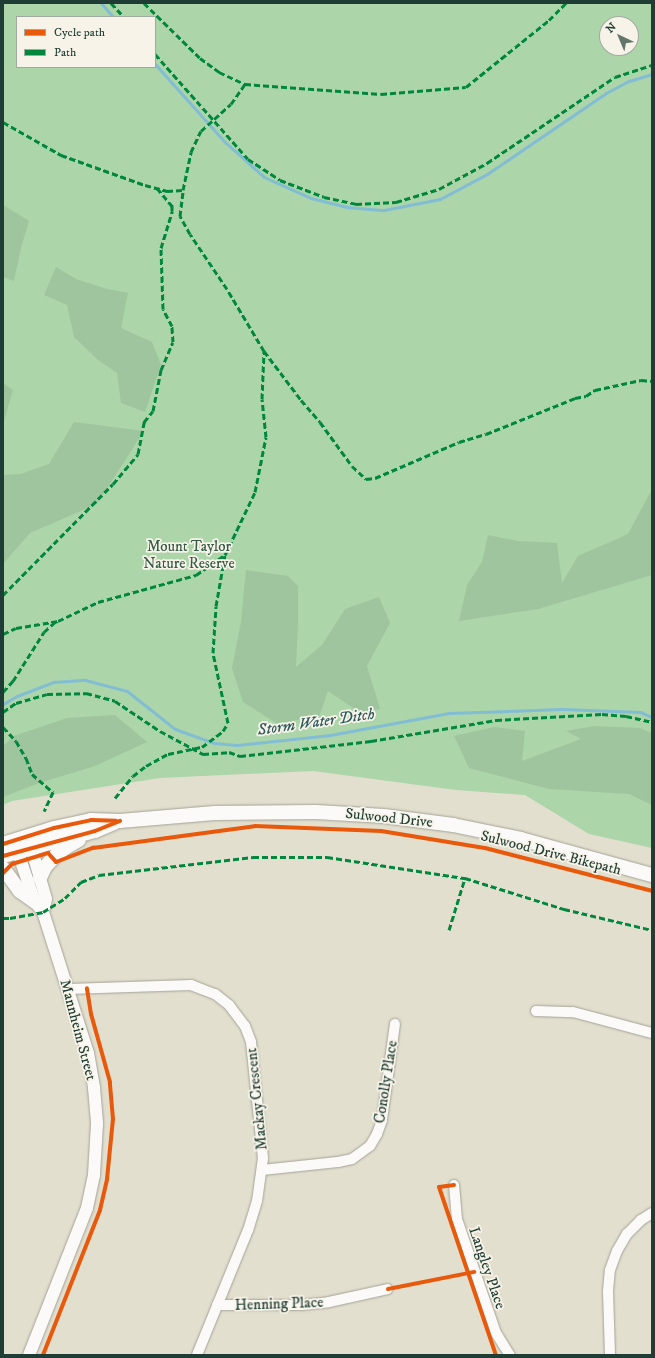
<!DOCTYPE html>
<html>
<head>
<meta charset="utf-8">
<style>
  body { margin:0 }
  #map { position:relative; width:655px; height:1358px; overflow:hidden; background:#e3dfce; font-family:"IM FELL DW Pica",serif }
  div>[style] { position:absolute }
  .green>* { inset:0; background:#acd5a9 }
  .forest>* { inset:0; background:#9fc59e }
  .stream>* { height:3px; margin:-1.5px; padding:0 1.5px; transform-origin:1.5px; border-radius:1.5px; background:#82bdd4 }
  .roads { filter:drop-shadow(0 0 1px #a2a398) drop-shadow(0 0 1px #a2a398) }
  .minor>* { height:10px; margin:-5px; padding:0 5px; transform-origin:5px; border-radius:5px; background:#fbfaf8 }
  .tertiary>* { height:12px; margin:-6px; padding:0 6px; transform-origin:6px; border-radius:6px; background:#fbfaf8 }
  .secondary>* { height:14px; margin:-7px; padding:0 7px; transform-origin:7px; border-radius:7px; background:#fbfaf8 }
  .quiet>* { height:3px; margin-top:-1.5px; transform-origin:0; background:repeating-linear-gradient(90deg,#00873e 0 6px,transparent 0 9px) }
  .cycleway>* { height:4px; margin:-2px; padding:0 2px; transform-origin:2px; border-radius:2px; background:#e8590c }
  span { translate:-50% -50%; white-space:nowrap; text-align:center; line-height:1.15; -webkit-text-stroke:3.5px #f7f3e8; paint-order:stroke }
  .park-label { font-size:15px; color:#325a45 }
  .street-label { font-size:15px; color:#1f3d34 }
  .water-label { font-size:16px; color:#2e5a5c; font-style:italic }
  .frame { position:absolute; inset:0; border:4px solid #1f3d34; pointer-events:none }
  .legend { position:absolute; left:16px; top:16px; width:140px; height:52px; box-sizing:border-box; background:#f7f3e8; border:1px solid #a1aaa0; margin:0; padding:5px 7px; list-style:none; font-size:12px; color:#1f3d34 }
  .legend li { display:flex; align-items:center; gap:8px; height:20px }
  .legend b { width:20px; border:1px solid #a1aaa0 }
  .north { position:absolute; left:599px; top:16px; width:40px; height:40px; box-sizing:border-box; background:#f7f3e8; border:1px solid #a1aaa0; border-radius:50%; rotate:316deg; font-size:11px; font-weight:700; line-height:16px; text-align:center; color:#1f3d34 }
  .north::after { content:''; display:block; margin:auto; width:14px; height:18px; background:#64766a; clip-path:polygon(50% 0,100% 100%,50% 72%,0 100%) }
</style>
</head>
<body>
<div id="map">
  <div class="green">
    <i style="clip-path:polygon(evenodd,3px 3px,652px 3px,652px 848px,589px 834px,525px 795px,456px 790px,313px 771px,160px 778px,12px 801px,3px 805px,3px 3px,17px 17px,155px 17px,155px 67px,17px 67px,17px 17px,3px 3px,607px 24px,631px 24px,631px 48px,607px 48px,607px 24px)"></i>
  </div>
  <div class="forest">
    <i style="clip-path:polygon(3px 205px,29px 221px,21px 248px,14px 281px,3px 277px)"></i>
    <i style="clip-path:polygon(56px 267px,76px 279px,107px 289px,128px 293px,121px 328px,152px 342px,161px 365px,145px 412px,121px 403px,117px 373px,98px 360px,74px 337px,67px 305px,44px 295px)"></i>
    <i style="clip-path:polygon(3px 383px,13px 390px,3px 425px)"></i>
    <i style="clip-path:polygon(74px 422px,144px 431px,97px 504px,30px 533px,3px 564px,3px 475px,21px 474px,49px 464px)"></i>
    <i style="clip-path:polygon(652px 489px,652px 575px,538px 609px,459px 621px,467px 585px,482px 562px,488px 535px,518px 541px,557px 543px,562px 583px,578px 556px,628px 534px)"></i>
    <i style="clip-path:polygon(246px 570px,288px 576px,298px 586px,298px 622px,296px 667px,322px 645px,345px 609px,379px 597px,390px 623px,367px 666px,380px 709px,359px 712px,328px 691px,319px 717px,276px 723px,243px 702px,232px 668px,241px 622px)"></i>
    <i style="clip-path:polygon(115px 715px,147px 742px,95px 766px,39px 783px,3px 797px,3px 746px,14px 736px,67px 718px)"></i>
    <i style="clip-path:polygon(595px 726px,640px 728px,652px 733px,652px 805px,629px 794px,549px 789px,469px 768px,454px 736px,494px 727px,525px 731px,522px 761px,581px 739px,566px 731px)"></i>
  </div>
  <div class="stream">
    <i style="left:101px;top:3px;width:18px;rotate:49deg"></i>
    <i style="left:155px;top:64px;width:106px;rotate:48.1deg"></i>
    <i style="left:226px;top:143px;width:51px;rotate:41.8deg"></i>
    <i style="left:264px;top:177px;width:51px;rotate:24.1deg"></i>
    <i style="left:311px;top:198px;width:37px;rotate:14deg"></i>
    <i style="left:347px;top:207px;width:37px;rotate:5deg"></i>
    <i style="left:384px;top:210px;width:57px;rotate:-11.1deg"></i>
    <i style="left:440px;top:199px;width:53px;rotate:-28deg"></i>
    <i style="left:487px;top:174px;width:144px;rotate:-34.2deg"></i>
    <i style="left:606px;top:93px;width:26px;rotate:-28deg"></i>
    <i style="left:629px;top:81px;width:24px;rotate:-17deg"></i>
    <i style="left:3px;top:704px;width:16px;rotate:-30deg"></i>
    <i style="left:17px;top:696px;width:40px;rotate:-21deg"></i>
    <i style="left:54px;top:682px;width:31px;rotate:-4deg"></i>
    <i style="left:85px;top:680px;width:43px;rotate:14.7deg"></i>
    <i style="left:127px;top:691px;width:61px;rotate:38.4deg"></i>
    <i style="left:175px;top:729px;width:41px;rotate:19.7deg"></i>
    <i style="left:214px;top:743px;width:23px;rotate:5deg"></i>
    <i style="left:237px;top:745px;width:94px;rotate:-6.1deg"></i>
    <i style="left:330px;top:735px;width:121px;rotate:-10.5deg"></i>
    <i style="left:449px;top:713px;width:113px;rotate:-2deg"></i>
    <i style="left:562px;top:709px;width:78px;rotate:2.2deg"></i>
    <i style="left:640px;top:712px;width:13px;rotate:23deg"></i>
  </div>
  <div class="roads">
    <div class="minor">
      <i style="left:68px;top:989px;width:123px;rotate:-1.9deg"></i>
      <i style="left:191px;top:985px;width:26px;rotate:21deg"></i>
      <i style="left:215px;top:994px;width:18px;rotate:38deg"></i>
      <i style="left:229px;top:1005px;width:26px;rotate:53deg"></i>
      <i style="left:245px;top:1026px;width:17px;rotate:69deg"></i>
      <i style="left:251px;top:1042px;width:117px;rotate:84.1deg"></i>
      <i style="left:263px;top:1158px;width:43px;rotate:97.9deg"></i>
      <i style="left:257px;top:1201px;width:30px;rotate:107deg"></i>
      <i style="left:248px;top:1230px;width:135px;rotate:112.2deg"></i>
      <i style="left:536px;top:1011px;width:37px;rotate:2deg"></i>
      <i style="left:573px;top:1012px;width:82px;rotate:14.9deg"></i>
      <i style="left:262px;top:1170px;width:76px;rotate:-6deg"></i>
      <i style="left:338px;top:1162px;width:14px;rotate:-12deg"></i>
      <i style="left:352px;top:1159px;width:22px;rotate:-36deg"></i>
      <i style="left:370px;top:1146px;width:14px;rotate:-60deg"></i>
      <i style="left:377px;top:1134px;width:15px;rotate:-70deg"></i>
      <i style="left:382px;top:1120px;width:97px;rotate:-82.3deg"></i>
      <i style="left:454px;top:1185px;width:34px;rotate:85deg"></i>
      <i style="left:457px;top:1219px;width:120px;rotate:71.1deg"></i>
      <i style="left:496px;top:1333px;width:26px;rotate:58deg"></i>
      <i style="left:217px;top:1305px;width:85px"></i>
      <i style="left:302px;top:1305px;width:27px;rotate:-6deg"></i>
      <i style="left:329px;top:1302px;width:60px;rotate:-12.4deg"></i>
      <i style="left:610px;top:1355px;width:64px;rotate:-91.8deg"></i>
      <i style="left:608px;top:1291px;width:21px;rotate:-85deg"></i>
      <i style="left:610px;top:1270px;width:20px;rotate:-70deg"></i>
      <i style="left:617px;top:1251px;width:20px;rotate:-60deg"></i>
      <i style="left:627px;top:1234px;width:20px;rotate:-45deg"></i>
      <i style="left:641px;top:1220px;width:13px;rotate:-32deg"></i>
    </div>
    <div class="tertiary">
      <i style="left:29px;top:840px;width:61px;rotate:73.9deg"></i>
      <i style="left:46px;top:899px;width:13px;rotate:103deg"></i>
      <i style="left:15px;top:844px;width:61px;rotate:71deg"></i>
      <i style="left:35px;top:902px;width:13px;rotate:51deg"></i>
      <i style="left:43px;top:912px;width:148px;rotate:72.3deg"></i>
      <i style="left:88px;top:1053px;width:36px;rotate:80deg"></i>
      <i style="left:94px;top:1088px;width:36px;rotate:85deg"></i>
      <i style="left:97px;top:1124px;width:51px;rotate:93.4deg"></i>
      <i style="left:94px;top:1175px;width:34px;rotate:102deg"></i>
      <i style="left:87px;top:1208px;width:158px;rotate:111.5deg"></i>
    </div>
    <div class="secondary">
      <i style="left:3px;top:844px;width:53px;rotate:-17.4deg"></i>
      <i style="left:54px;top:828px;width:38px;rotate:-12deg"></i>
      <i style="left:91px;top:820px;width:29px;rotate:2deg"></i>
      <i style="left:120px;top:821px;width:95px;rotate:-4.8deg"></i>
      <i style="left:215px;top:813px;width:101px;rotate:-0.6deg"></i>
      <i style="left:316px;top:812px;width:68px;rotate:3.4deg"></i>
      <i style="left:384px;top:816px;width:70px;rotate:7.4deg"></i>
      <i style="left:453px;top:825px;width:69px;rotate:11.6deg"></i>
      <i style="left:521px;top:839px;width:136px;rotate:15.4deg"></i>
      <i style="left:3px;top:856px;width:95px;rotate:-15.2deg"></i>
      <i style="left:95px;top:831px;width:21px;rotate:-23deg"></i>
      <i style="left:3px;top:868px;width:29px;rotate:54deg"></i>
      <i style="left:20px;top:891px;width:19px;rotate:36deg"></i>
      <i style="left:40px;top:878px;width:12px;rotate:-66deg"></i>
      <i style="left:45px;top:867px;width:12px;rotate:-48deg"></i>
      <i style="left:53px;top:858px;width:16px;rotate:-40deg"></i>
      <i style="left:65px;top:848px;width:16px;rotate:-30deg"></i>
    </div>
  </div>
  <div class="quiet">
    <i style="left:111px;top:3px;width:19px;rotate:47deg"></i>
    <i style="left:144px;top:3px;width:78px;rotate:44.5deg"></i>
    <i style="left:200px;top:58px;width:24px;rotate:36deg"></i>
    <i style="left:219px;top:72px;width:29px;rotate:25deg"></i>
    <i style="left:245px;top:84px;width:136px;rotate:4.2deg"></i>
    <i style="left:381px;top:94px;width:85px;rotate:-4.7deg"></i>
    <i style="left:466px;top:87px;width:107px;rotate:-38.9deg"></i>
    <i style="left:549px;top:20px;width:24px;rotate:-45deg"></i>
    <i style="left:155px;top:54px;width:140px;rotate:48.5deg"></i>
    <i style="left:248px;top:159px;width:38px;rotate:33deg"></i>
    <i style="left:280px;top:180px;width:47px;rotate:21.1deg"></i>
    <i style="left:324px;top:197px;width:33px;rotate:12deg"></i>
    <i style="left:356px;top:204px;width:40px;rotate:-2.9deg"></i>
    <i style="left:396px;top:202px;width:45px;rotate:-16.8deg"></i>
    <i style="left:439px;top:189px;width:55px;rotate:-28.4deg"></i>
    <i style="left:487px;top:163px;width:154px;rotate:-33.9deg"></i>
    <i style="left:615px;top:77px;width:39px;rotate:-18deg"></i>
    <i style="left:3px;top:122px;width:67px;rotate:29.6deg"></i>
    <i style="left:61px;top:155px;width:89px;rotate:19.7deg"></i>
    <i style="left:145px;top:185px;width:23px;rotate:15deg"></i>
    <i style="left:167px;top:191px;width:16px;rotate:-4deg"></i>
    <i style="left:157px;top:188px;width:26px;rotate:50deg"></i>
    <i style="left:264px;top:351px;width:61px;rotate:52.9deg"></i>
    <i style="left:301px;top:400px;width:29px;rotate:49deg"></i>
    <i style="left:320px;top:422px;width:54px;rotate:54deg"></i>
    <i style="left:352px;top:466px;width:19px;rotate:43deg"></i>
    <i style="left:366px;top:479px;width:9px;rotate:-6deg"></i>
    <i style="left:375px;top:478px;width:91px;rotate:-23.2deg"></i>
    <i style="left:459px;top:442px;width:28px;rotate:-17deg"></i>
    <i style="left:486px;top:434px;width:96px;rotate:-22deg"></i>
    <i style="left:575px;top:398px;width:11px;rotate:-10deg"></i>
    <i style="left:586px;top:396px;width:11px;rotate:-34deg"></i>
    <i style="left:595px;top:390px;width:47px;rotate:-12.3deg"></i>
    <i style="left:641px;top:380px;width:11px;rotate:5deg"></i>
    <i style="left:3px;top:595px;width:156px;rotate:-45.3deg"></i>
    <i style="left:113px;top:484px;width:39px;rotate:-50deg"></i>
    <i style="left:138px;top:454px;width:33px;rotate:-79deg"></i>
    <i style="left:144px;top:422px;width:14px;rotate:-51deg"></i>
    <i style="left:153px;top:411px;width:42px;rotate:-79deg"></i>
    <i style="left:161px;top:370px;width:30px;rotate:-67deg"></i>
    <i style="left:173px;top:342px;width:16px;rotate:-94deg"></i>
    <i style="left:172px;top:326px;width:19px;rotate:-118deg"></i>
    <i style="left:163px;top:309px;width:61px;rotate:-91.9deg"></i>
    <i style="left:161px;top:248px;width:39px;rotate:-73deg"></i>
    <i style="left:172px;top:211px;width:6px;rotate:-90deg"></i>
    <i style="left:3px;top:634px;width:14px;rotate:-25deg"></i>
    <i style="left:16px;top:628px;width:43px;rotate:-9.5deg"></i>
    <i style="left:58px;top:621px;width:44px;rotate:-25.4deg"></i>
    <i style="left:98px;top:602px;width:102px;rotate:-15.4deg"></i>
    <i style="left:196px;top:575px;width:35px;rotate:-35deg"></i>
    <i style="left:3px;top:692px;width:15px;rotate:-48deg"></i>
    <i style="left:13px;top:681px;width:58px;rotate:-57.7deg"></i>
    <i style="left:44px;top:632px;width:15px;rotate:-42deg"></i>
    <i style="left:3px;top:712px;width:16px;rotate:-35deg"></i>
    <i style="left:16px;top:703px;width:32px;rotate:-16deg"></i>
    <i style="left:47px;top:694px;width:39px;rotate:-1deg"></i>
    <i style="left:86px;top:693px;width:30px;rotate:15deg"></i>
    <i style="left:115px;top:701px;width:54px;rotate:33.7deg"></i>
    <i style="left:160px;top:731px;width:49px;rotate:28.1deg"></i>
    <i style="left:203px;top:754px;width:26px;rotate:-4deg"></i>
    <i style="left:229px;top:752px;width:12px;rotate:20deg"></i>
    <i style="left:240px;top:756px;width:132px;rotate:-6.5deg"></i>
    <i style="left:371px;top:741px;width:127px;rotate:-9.5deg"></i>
    <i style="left:496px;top:720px;width:106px;rotate:-3.2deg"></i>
    <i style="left:602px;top:714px;width:24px;rotate:5deg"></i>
    <i style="left:626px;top:716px;width:27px;rotate:13deg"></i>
    <i style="left:3px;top:727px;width:19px;rotate:47deg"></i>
    <i style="left:16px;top:741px;width:20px;rotate:60deg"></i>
    <i style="left:26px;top:758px;width:17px;rotate:69deg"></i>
    <i style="left:32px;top:774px;width:28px;rotate:41deg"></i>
    <i style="left:53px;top:792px;width:21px;rotate:115deg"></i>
    <i style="left:115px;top:798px;width:28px;rotate:-51deg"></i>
    <i style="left:133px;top:776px;width:16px;rotate:-38deg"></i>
    <i style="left:146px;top:766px;width:25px;rotate:-29deg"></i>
    <i style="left:168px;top:754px;width:35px;rotate:-12deg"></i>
    <i style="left:202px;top:747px;width:26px;rotate:-37deg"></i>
    <i style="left:223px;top:731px;width:9px;rotate:-58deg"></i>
    <i style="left:228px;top:723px;width:72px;rotate:-102.1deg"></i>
    <i style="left:213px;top:653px;width:47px;rotate:-86.3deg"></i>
    <i style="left:216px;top:606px;width:52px;rotate:-80deg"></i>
    <i style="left:225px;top:555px;width:70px;rotate:-64.5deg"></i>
    <i style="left:255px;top:492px;width:56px;rotate:-78.7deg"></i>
    <i style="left:266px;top:437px;width:38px;rotate:-96deg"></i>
    <i style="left:262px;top:399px;width:48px;rotate:-87.6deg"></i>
    <i style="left:264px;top:351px;width:72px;rotate:-120.8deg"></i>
    <i style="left:227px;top:289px;width:66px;rotate:-123.9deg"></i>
    <i style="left:190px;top:234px;width:21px;rotate:-119deg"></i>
    <i style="left:180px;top:216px;width:26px;rotate:-83deg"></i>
    <i style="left:183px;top:190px;width:39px;rotate:-78deg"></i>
    <i style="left:191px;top:152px;width:23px;rotate:-65deg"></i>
    <i style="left:201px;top:131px;width:40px;rotate:-42deg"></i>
    <i style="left:231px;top:104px;width:24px;rotate:-55deg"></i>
    <i style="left:3px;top:918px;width:7px"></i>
    <i style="left:10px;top:918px;width:34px;rotate:-10deg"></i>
    <i style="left:43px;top:912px;width:26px;rotate:-32deg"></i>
    <i style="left:65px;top:898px;width:23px;rotate:-45deg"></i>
    <i style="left:81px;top:882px;width:19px;rotate:-21deg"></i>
    <i style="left:99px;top:875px;width:155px;rotate:-6.7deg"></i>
    <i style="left:253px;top:857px;width:74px"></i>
    <i style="left:327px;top:857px;width:140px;rotate:8.7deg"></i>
    <i style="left:465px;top:878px;width:104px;rotate:17.4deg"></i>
    <i style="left:564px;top:909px;width:90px;rotate:13.4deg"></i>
    <i style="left:449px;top:930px;width:54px;rotate:-72.9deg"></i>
  </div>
  <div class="cycleway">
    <i style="left:3px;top:844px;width:53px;rotate:-17.4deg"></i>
    <i style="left:54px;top:828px;width:38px;rotate:-12deg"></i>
    <i style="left:91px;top:820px;width:25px;rotate:2deg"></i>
    <i style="left:3px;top:856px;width:95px;rotate:-15.2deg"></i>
    <i style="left:95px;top:831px;width:27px;rotate:-22deg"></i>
    <i style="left:3px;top:873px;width:13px;rotate:-45deg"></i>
    <i style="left:12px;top:864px;width:38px;rotate:-17deg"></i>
    <i style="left:48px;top:853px;width:12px;rotate:48deg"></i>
    <i style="left:56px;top:862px;width:40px;rotate:-21deg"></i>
    <i style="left:93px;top:848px;width:163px;rotate:-7.7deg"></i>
    <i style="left:255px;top:826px;width:126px;rotate:2.3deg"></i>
    <i style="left:381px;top:831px;width:105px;rotate:9.3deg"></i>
    <i style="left:485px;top:848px;width:172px;rotate:14.4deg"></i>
    <i style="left:454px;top:1185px;width:15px;rotate:172deg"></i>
    <i style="left:439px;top:1187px;width:177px;rotate:71.3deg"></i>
    <i style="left:388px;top:1289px;width:88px;rotate:-11.2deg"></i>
    <i style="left:43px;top:1355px;width:156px;rotate:-68.5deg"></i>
    <i style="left:100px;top:1210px;width:32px;rotate:-77deg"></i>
    <i style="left:107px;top:1179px;width:60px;rotate:-84.3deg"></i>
    <i style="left:113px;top:1119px;width:37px;rotate:-95deg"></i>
    <i style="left:110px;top:1082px;width:71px;rotate:-105.6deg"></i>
    <i style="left:91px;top:1014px;width:26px;rotate:-99deg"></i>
  </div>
  <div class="park-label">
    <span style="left:189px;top:555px">Mount Taylor<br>Nature Reserve</span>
  </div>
  <div class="street-label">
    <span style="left:389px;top:818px;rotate:6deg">Sulwood Drive</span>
    <span style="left:551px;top:853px;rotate:14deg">Sulwood Drive Bikepath</span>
    <span style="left:78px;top:1030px;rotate:75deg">Mannheim Street</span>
    <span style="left:386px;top:1082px;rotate:-81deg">Conolly Place</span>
    <span style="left:257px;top:1099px;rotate:-96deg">Mackay Crescent</span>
    <span style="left:487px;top:1268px;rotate:71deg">Langley Place</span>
    <span style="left:279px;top:1304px;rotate:-2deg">Henning Place</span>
  </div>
  <div class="water-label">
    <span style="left:316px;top:722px;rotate:-8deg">Storm Water Ditch</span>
  </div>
  <div class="frame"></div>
  <ul class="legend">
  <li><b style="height:5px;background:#e8590c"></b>Cycle path</li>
  <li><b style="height:5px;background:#00873e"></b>Path</li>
  </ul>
  <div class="north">N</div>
</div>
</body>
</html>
